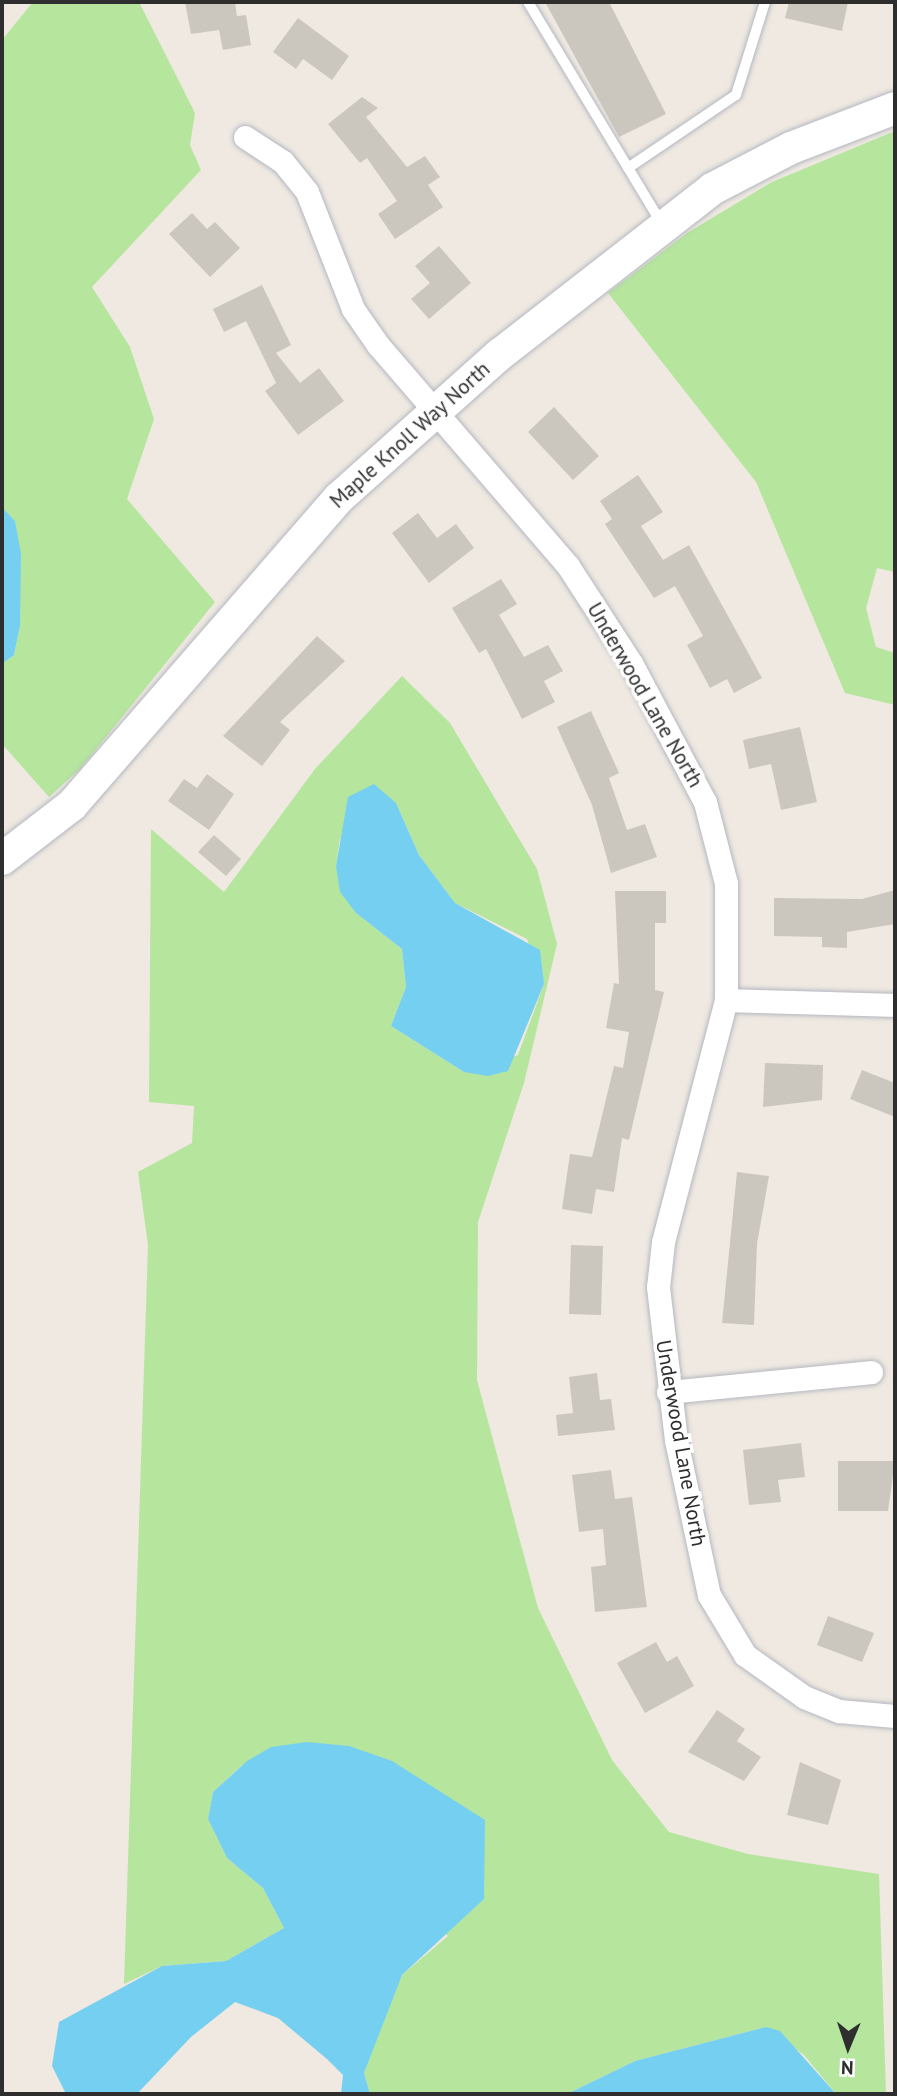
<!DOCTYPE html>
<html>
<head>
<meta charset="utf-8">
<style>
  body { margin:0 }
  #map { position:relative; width:897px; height:2096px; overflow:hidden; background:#efe9e1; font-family:"PT Sans",sans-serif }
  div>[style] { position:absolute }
  .green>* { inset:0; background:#b6e59e }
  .water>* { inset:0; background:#75cff0 }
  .building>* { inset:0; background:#cbc7bf }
  .roads { filter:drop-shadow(0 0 2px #b4b7c1) drop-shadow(0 0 2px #b4b7c1) }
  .lane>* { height:10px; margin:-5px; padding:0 5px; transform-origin:5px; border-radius:5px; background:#fff }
  .street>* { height:23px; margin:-11.5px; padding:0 11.5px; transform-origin:11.5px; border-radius:11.5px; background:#fff }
  .secondary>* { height:32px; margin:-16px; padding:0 16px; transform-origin:16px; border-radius:16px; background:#fff }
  span { translate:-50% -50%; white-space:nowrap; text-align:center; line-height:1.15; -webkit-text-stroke:7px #fff; paint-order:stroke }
  .street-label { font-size:21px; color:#2e2e2e }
  .frame { position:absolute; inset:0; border:4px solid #2e2e2e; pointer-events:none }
  .north { position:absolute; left:813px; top:2012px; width:70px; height:70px; -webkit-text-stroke:5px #fff; paint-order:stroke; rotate:182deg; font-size:19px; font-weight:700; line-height:28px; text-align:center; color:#2e2e2e }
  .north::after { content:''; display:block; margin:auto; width:24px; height:32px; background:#2e2e2e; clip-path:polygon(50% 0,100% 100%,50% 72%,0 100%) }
</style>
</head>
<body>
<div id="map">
  <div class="green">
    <i style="clip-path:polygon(33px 2px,139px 2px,195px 113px,190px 145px,201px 170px,92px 287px,130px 347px,154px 419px,127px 499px,215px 602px,81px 768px,49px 797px,2px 744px,2px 664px,14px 655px,20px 626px,15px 521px,2px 507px,2px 40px)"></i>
    <i style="clip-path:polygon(895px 131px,895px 572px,877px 568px,866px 608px,876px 647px,895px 653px,895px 705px,845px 693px,756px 482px,608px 293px,687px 233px,772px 182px)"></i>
    <i style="clip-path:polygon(evenodd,402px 676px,450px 723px,537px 869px,557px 944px,524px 1083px,478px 1222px,477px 1380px,538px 1608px,612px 1760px,669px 1832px,748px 1854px,879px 1874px,886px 2094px,836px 2094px,804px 2055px,766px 2027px,635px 2061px,567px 2094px,370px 2094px,364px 2073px,392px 1995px,402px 1975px,448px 1936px,242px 1765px,213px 1792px,208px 1819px,227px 1858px,263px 1888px,284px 1928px,226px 1961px,162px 1966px,124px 1984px,148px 1245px,138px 1172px,192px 1143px,194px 1106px,149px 1102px,151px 829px,224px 892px,315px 769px,402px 676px,396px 803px,419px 855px,455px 903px,527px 939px,544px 984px,518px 1055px,464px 1072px,391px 1026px,406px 987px,402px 949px,356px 913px,336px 866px,340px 839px,396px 803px)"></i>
  </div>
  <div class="water">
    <i style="clip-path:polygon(2px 507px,15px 521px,21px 554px,20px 626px,14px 655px,2px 664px)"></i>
    <i style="clip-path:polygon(374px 784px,396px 803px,419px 855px,455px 903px,540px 950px,544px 984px,508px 1071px,488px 1076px,464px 1072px,391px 1026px,406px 987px,402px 949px,356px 913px,340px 892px,336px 866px,348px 797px)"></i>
    <i style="clip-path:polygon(307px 1742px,349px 1746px,392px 1761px,485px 1820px,484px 1899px,402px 1975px,364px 2073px,370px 2094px,341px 2094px,343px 2075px,327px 2059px,278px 2018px,235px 2002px,191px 2037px,137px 2094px,66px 2094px,52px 2066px,59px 2022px,162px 1966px,226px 1961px,284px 1928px,263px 1888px,227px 1858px,208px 1819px,213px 1792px,247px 1761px,271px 1747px)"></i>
    <i style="clip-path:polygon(766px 2027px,780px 2031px,836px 2094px,567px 2094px,635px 2061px)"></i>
  </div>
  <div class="building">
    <i style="clip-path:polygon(185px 2px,235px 2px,237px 16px,246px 15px,251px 45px,223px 50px,219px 30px,191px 34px)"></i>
    <i style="clip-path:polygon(545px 2px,609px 2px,666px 114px,619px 137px)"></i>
    <i style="clip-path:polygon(789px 2px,848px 2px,842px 31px,785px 18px)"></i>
    <i style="clip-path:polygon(298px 18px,349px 56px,332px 80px,303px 59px,296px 69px,273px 52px)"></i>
    <i style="clip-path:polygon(362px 97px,378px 108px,366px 117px,407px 167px,425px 156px,440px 177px,428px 185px,443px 207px,395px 239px,378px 214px,397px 201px,367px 158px,360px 163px,328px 124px)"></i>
    <i style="clip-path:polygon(192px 213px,207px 229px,215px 222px,240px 248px,210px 277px,169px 234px)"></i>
    <i style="clip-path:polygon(439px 246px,471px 283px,429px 319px,411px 299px,430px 283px,415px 266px)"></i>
    <i style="clip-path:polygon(262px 285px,291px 345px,276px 353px,300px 383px,319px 368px,344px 401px,298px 435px,265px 391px,276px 383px,246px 321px,224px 332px,213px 309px)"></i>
    <i style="clip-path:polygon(554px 407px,599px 456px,573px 480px,528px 432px)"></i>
    <i style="clip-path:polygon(638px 475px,663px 512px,641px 526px,663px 560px,689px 545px,762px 678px,734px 693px,727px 679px,710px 688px,687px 645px,703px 636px,675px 586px,654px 598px,605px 524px,612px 519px,600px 501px)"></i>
    <i style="clip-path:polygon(418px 513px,437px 538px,456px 524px,474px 548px,429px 583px,392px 533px)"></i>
    <i style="clip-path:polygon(501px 579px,517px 604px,499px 615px,524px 657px,548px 645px,563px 671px,544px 681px,555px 702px,522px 719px,486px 649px,479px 653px,452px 608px)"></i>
    <i style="clip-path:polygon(317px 636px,345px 661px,280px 722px,290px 730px,262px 766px,223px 736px)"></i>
    <i style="clip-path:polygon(591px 711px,619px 773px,609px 778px,627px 830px,645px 824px,657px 857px,611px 873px,592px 805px,557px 727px)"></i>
    <i style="clip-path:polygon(800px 727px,817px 802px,781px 810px,771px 764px,749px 769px,743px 740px)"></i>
    <i style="clip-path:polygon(207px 774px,234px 794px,209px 830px,168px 801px,184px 779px,197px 788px)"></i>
    <i style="clip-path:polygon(214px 835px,241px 859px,226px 876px,198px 852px)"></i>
    <i style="clip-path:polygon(895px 890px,895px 924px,847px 932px,847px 948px,822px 947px,822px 937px,774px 936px,774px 898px,862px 899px)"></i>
    <i style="clip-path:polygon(615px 891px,666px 891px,666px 923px,655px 923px,655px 990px,664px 992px,629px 1140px,622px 1138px,614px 1192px,596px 1189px,592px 1214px,562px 1209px,570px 1154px,592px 1157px,614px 1066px,623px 1068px,629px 1032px,606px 1028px,614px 983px,619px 984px)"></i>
    <i style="clip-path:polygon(765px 1063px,823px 1065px,822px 1100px,763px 1107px)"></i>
    <i style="clip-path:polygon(862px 1070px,895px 1083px,895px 1117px,850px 1099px)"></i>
    <i style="clip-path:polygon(737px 1172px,769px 1176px,757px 1244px,754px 1325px,722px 1323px)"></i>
    <i style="clip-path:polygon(571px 1245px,603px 1246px,601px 1315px,569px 1314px)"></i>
    <i style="clip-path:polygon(597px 1373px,600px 1400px,611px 1399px,615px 1430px,558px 1436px,556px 1415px,573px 1413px,569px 1377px)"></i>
    <i style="clip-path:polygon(801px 1443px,805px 1477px,778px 1480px,781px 1502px,749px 1505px,743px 1450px)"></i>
    <i style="clip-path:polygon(838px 1461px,895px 1461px,888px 1511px,838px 1511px)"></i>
    <i style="clip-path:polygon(611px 1470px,615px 1499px,632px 1497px,647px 1607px,595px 1612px,591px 1567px,606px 1565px,603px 1529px,579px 1532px,572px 1475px)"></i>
    <i style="clip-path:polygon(828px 1616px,874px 1633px,862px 1662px,817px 1645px)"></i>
    <i style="clip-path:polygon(656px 1642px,667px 1662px,677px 1656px,694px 1686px,645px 1713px,617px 1663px)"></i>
    <i style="clip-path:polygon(717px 1710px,745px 1729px,737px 1741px,761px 1757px,744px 1781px,688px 1752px)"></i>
    <i style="clip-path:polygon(800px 1762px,841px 1780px,828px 1825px,787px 1815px)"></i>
  </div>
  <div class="roads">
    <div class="lane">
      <i style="left:528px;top:2px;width:259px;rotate:58.9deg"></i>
      <i style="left:628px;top:168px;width:130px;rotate:-34.1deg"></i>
      <i style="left:736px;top:95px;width:97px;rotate:-72.7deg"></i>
    </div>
    <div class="street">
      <i style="left:245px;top:137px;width:45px;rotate:33.3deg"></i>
      <i style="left:283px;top:162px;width:38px;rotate:51deg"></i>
      <i style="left:307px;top:192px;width:126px;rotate:68.5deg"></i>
      <i style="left:353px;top:309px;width:44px;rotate:55.2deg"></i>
      <i style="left:378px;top:345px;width:291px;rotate:49.3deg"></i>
      <i style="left:568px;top:566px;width:116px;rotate:57deg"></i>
      <i style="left:631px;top:663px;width:157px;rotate:62deg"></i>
      <i style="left:705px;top:802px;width:84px;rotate:75.5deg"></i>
      <i style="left:726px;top:883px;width:117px;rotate:90deg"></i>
      <i style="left:726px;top:1000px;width:250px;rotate:104.6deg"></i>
      <i style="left:663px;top:1242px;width:45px;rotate:96.3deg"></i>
      <i style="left:658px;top:1287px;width:154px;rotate:83.3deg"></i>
      <i style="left:676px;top:1440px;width:158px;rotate:78deg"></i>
      <i style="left:709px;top:1595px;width:70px;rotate:59deg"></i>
      <i style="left:745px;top:1655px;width:72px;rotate:35.4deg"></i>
      <i style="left:804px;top:1697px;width:38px;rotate:22deg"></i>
      <i style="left:839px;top:1711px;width:56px;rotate:5.1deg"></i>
      <i style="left:726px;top:1000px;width:169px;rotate:1.7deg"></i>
      <i style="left:668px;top:1392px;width:204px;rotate:-5.6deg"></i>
    </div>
    <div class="secondary">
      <i style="left:2px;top:859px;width:88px;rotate:-37.6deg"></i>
      <i style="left:72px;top:805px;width:407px;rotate:-49deg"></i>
      <i style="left:339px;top:498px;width:215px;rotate:-41.8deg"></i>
      <i style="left:499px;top:355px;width:270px;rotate:-37.9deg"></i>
      <i style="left:712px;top:189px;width:89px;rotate:-27.4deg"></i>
      <i style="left:791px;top:148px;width:111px;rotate:-21deg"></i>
    </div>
  </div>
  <div class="street-label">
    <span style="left:410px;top:435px;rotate:-42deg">Maple Knoll Way North</span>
    <span style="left:645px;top:695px;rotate:60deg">Underwood Lane North</span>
    <span style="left:681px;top:1443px;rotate:80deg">Underwood Lane North</span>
  </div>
  <div class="frame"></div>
  <div class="north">N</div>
</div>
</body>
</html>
